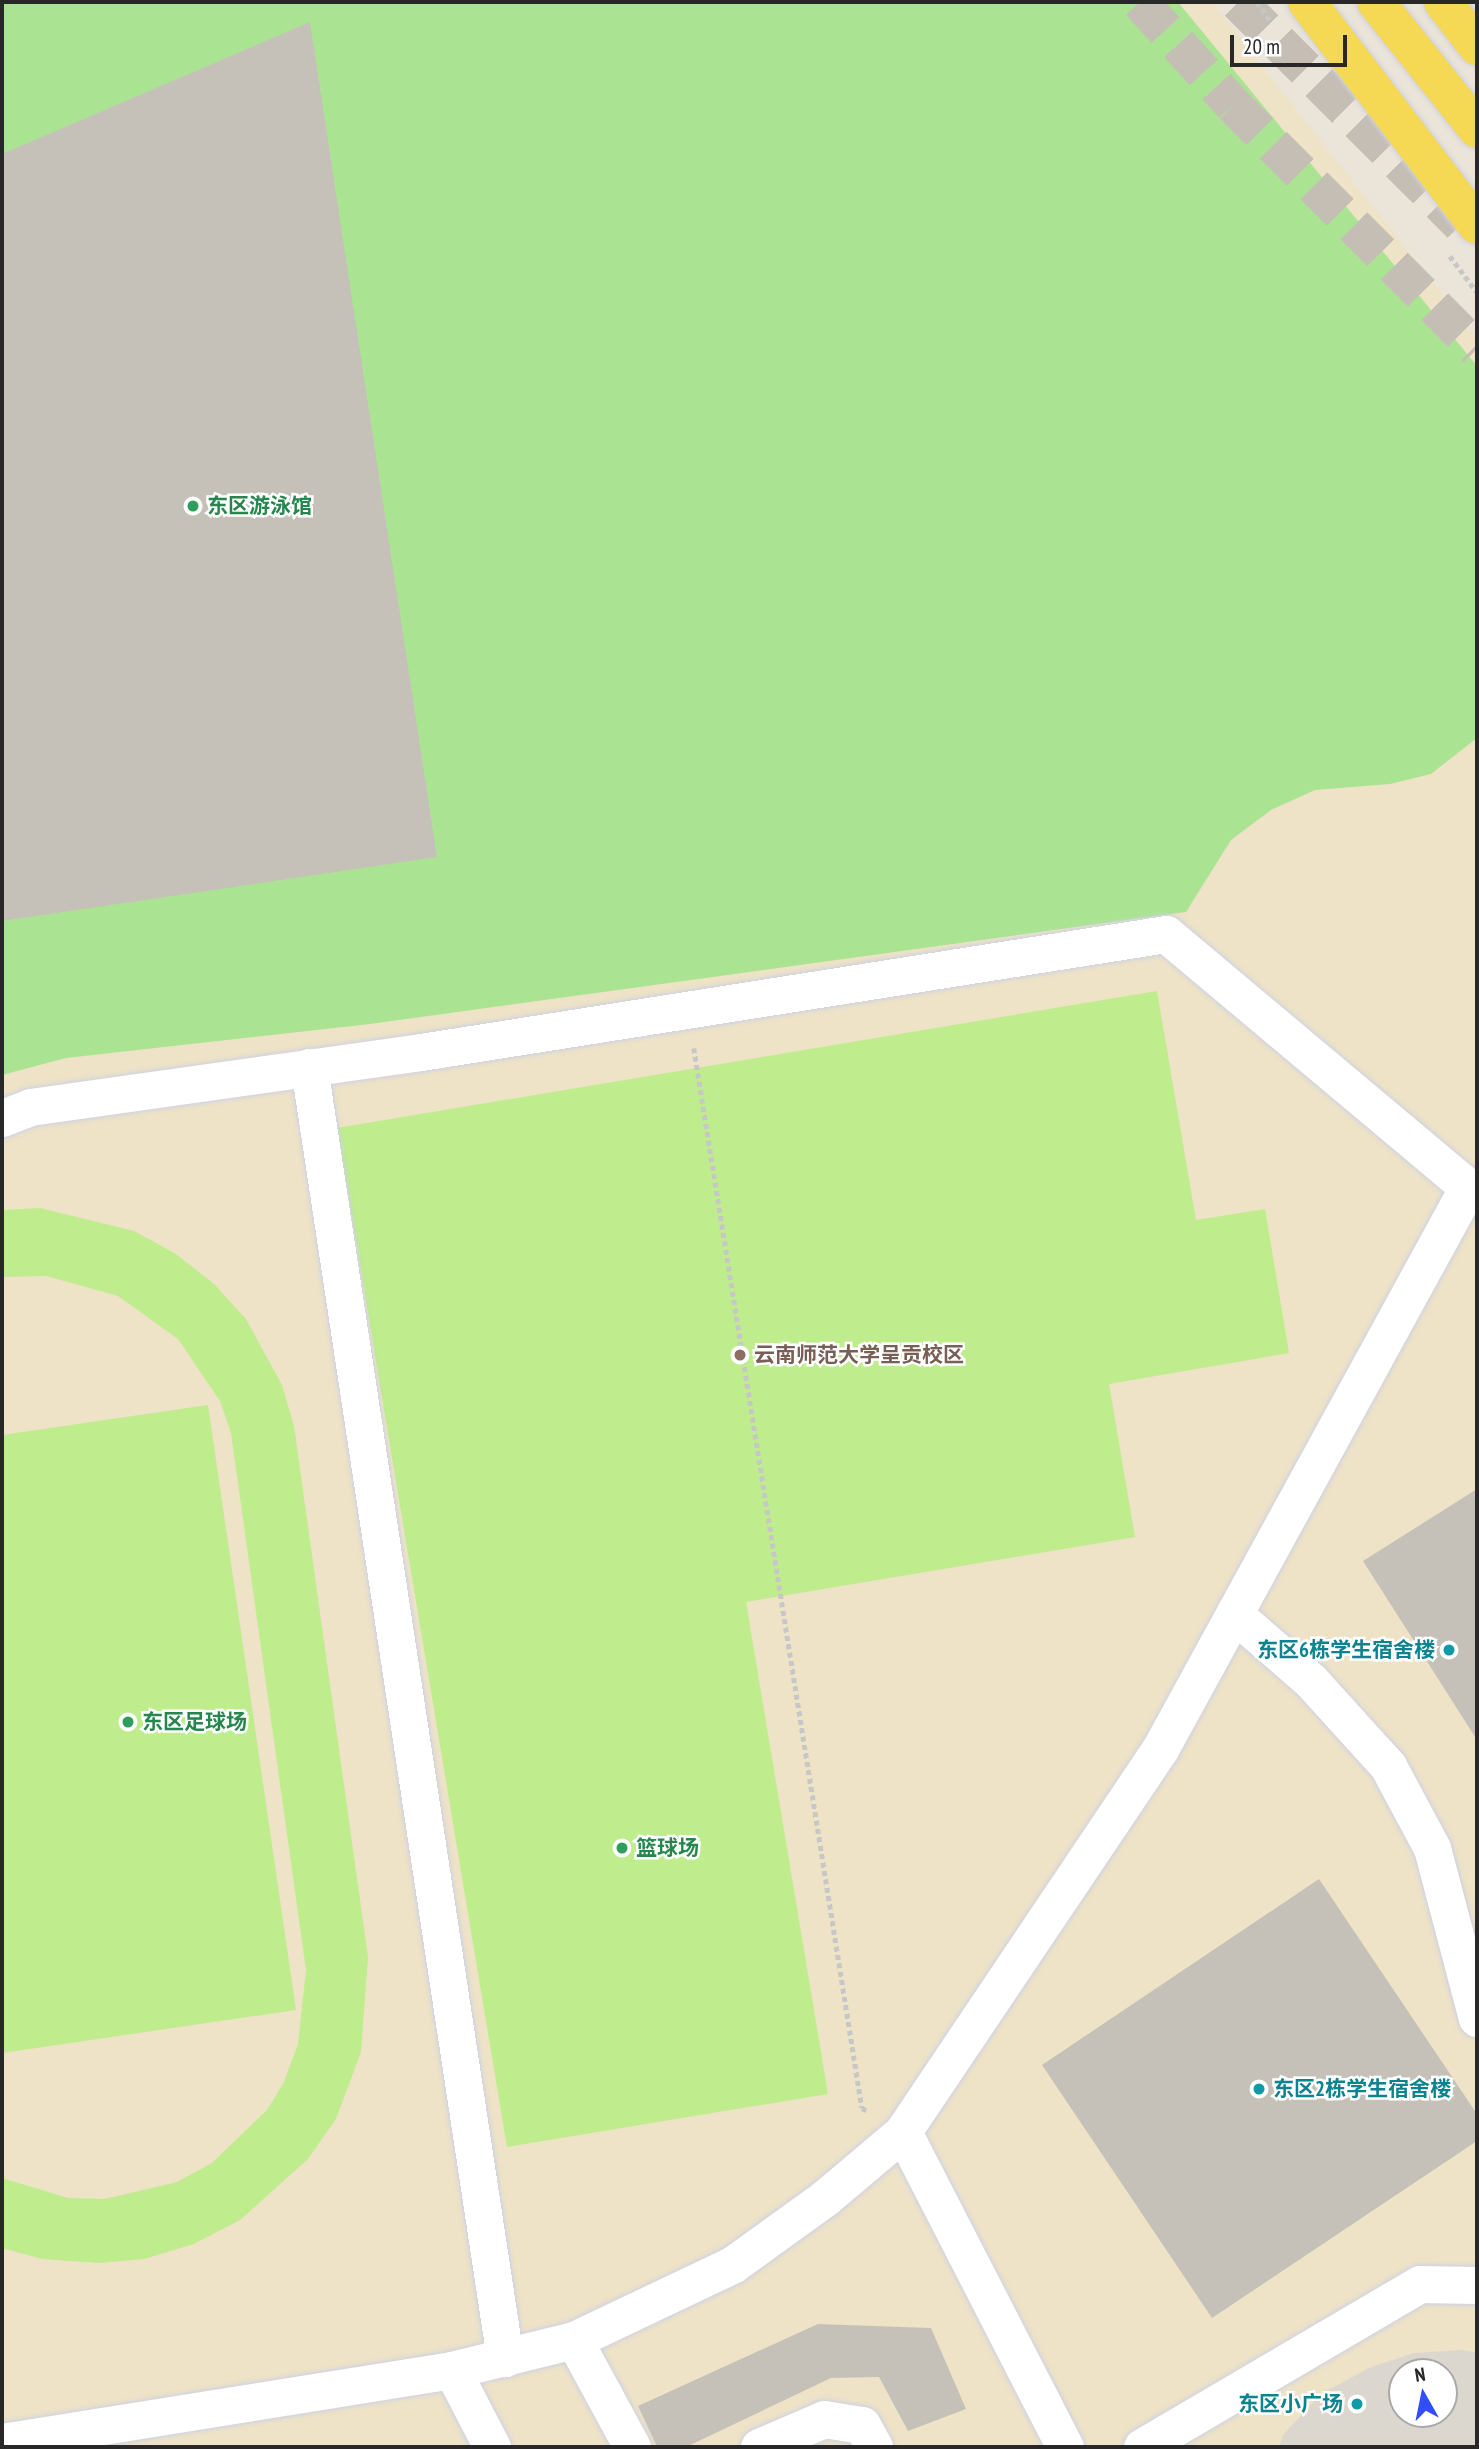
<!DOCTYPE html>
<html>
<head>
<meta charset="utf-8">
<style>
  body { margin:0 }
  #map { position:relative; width:1479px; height:2449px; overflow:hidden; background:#ebe4d8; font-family:"PT Sans Narrow","Noto Sans SC",sans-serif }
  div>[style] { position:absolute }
  .education>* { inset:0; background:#eee3c7 }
  .green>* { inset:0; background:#aae492 }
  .pitch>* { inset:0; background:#bfec8d }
  .plaza>* { inset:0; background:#dbd7cf }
  .building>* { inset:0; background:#c6c1b8 }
  .major-tunnel>* { height:38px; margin-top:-19px; transform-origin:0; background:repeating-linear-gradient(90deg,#c4beb5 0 38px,transparent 0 57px) }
  .path>* { height:4.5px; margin-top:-2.25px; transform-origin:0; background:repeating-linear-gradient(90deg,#c7c7c7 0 5px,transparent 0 8.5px) }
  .roads { filter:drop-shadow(0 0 2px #ced1e2) drop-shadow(0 0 2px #ced1e2) }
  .minor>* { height:37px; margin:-18.5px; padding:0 18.5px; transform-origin:18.5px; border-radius:18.5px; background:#fff }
  .major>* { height:38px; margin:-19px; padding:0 19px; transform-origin:19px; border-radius:19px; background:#f5d853 }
  .dots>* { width:19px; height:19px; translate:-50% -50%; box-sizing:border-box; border:4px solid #fff; border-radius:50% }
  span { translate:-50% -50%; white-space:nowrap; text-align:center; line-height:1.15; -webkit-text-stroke:5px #fff; paint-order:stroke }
  .leisure-label { font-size:21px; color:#27864d; font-weight:700 }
  .left { translate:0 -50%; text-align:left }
  .education-label { font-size:21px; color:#785e54; font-weight:700 }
  .culture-label { font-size:21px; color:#0d838f; font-weight:700 }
  .right { translate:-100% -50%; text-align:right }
  .frame { position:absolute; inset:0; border:4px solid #282828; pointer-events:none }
  .north { position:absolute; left:1388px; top:2358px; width:70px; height:70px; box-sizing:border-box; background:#fff; border:2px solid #a9a9a9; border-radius:50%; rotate:351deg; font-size:19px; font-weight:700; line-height:28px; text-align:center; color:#282828 }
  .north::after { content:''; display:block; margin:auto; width:24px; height:32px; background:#324dff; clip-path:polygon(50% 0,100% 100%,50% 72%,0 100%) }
  .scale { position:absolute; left:1230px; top:35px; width:117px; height:32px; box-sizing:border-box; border:4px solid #282828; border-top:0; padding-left:9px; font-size:21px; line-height:24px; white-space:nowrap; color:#282828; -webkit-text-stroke:5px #fff; paint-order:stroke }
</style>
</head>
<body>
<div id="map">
  <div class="education">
    <i style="clip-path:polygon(evenodd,2px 2px,1212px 2px,1477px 339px,1477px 2447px,2px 2447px,2px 2px,1402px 2372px,1444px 2372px,1444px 2414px,1402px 2414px,1402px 2372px)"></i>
  </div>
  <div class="green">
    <i style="clip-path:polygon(2px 2px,1178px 2px,1477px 366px,1477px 738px,1431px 774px,1390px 784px,1315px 790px,1271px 810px,1231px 840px,1186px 912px,370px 1024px,66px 1058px,2px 1075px)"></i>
  </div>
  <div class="pitch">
    <i style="clip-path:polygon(1157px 991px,1196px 1220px,1265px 1209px,1289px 1353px,1109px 1384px,1135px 1537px,746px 1602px,828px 2094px,507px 2147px,337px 1128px)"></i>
    <i style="clip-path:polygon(40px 1208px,134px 1231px,176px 1254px,214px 1284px,246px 1319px,282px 1385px,294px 1426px,368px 1957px,361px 2052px,336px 2119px,308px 2159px,240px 2220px,194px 2244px,144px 2259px,99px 2263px,42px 2259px,2px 2248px,2px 2178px,68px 2198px,105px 2199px,177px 2182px,212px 2163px,267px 2110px,284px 2082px,298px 2044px,306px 1970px,231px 1433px,220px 1401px,178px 1339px,118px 1296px,46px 1276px,2px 1277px,2px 1210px)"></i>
    <i style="clip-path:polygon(208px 1405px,296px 2010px,2px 2053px,2px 1435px)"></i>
  </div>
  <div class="plaza">
    <i style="clip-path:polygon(evenodd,1462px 2350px,1477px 2353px,1477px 2447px,1279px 2447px,1283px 2435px,1321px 2394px,1371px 2367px,1414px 2353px,1462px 2350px,1402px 2372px,1444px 2372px,1444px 2414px,1402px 2414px,1402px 2372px)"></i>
  </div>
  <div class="building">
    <i style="clip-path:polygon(310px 22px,437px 857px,2px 921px,2px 154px)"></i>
    <i style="clip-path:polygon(1477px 1489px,1477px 1740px,1363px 1561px)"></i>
    <i style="clip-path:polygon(1319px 1879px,1477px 2114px,1477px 2141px,1212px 2318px,1042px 2065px)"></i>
    <i style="clip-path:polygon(818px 2324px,931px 2328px,966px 2409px,908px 2431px,879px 2377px,831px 2378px,686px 2447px,657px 2447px,638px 2406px)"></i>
  </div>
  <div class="major-tunnel">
    <i style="left:1140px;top:2px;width:139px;rotate:47.9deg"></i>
    <i style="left:1233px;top:105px;width:345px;rotate:45deg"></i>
    <i style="left:1238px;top:2px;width:315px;rotate:44.9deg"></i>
  </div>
  <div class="path">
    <i style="left:1257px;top:2px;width:24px;rotate:54deg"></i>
    <i style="left:1450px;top:256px;width:45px;rotate:53.1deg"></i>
    <i style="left:694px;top:1048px;width:1073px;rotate:80.99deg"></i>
    <i style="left:862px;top:2108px;width:7px;rotate:27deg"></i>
  </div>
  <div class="roads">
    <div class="minor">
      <i style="left:309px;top:1067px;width:1306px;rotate:81.37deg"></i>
      <i style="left:2px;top:1118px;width:30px;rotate:-21deg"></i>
      <i style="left:30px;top:1107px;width:395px;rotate:-8deg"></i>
      <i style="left:421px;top:1052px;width:754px;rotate:-9deg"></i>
      <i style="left:1166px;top:934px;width:394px;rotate:40deg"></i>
      <i style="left:1468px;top:1187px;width:641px;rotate:118.72deg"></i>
      <i style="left:1160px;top:1749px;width:461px;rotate:123.9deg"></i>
      <i style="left:903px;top:2132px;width:102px;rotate:139.8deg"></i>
      <i style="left:825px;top:2198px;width:115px;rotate:144.2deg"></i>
      <i style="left:732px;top:2265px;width:175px;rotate:154.6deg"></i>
      <i style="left:574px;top:2340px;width:126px;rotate:166.2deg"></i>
      <i style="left:452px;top:2370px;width:456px;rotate:170.9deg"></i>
      <i style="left:1234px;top:1614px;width:102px;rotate:41deg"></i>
      <i style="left:1311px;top:1681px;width:115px;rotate:47.8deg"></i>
      <i style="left:1388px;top:1766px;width:93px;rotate:61.8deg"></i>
      <i style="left:1432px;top:1848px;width:176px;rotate:75.2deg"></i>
      <i style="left:903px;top:2132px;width:354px;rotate:62.8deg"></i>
      <i style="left:574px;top:2340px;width:122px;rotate:61.5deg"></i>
      <i style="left:452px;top:2370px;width:87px;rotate:62.5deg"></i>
      <i style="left:759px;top:2447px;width:71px;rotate:-23.3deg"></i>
      <i style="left:824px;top:2419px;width:38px;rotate:9deg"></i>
      <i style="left:862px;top:2425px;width:25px;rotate:61deg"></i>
      <i style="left:1142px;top:2447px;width:322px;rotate:-30.4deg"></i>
      <i style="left:1420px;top:2284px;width:57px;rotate:1deg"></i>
    </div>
    <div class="major">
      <i style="left:1307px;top:2px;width:280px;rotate:52.7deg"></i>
      <i style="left:1376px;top:2px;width:162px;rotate:51.5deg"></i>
      <i style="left:1443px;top:2px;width:56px;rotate:52.3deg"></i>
    </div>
  </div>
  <div class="dots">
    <i style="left:193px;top:506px;background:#2e9e5b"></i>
    <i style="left:740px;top:1355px;background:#8d6e63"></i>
    <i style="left:1449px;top:1650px;background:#0f9aa8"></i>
    <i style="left:128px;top:1722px;background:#2e9e5b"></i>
    <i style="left:622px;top:1848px;background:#2e9e5b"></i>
    <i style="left:1259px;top:2089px;background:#0f9aa8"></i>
    <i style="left:1357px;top:2404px;background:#0f9aa8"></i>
  </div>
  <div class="leisure-label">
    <span class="left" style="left:207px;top:506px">东区游泳馆</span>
    <span class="left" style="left:142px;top:1722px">东区足球场</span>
    <span class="left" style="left:636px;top:1848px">篮球场</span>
  </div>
  <div class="education-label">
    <span class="left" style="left:754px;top:1355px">云南师范大学呈贡校区</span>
  </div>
  <div class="culture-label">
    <span class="right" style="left:1435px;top:1650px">东区6栋学生宿舍楼</span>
    <span class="left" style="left:1273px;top:2089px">东区2栋学生宿舍楼</span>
    <span class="right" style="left:1343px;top:2404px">东区小广场</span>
  </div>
  <div class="frame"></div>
  <div class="north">N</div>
  <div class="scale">20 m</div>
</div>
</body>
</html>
